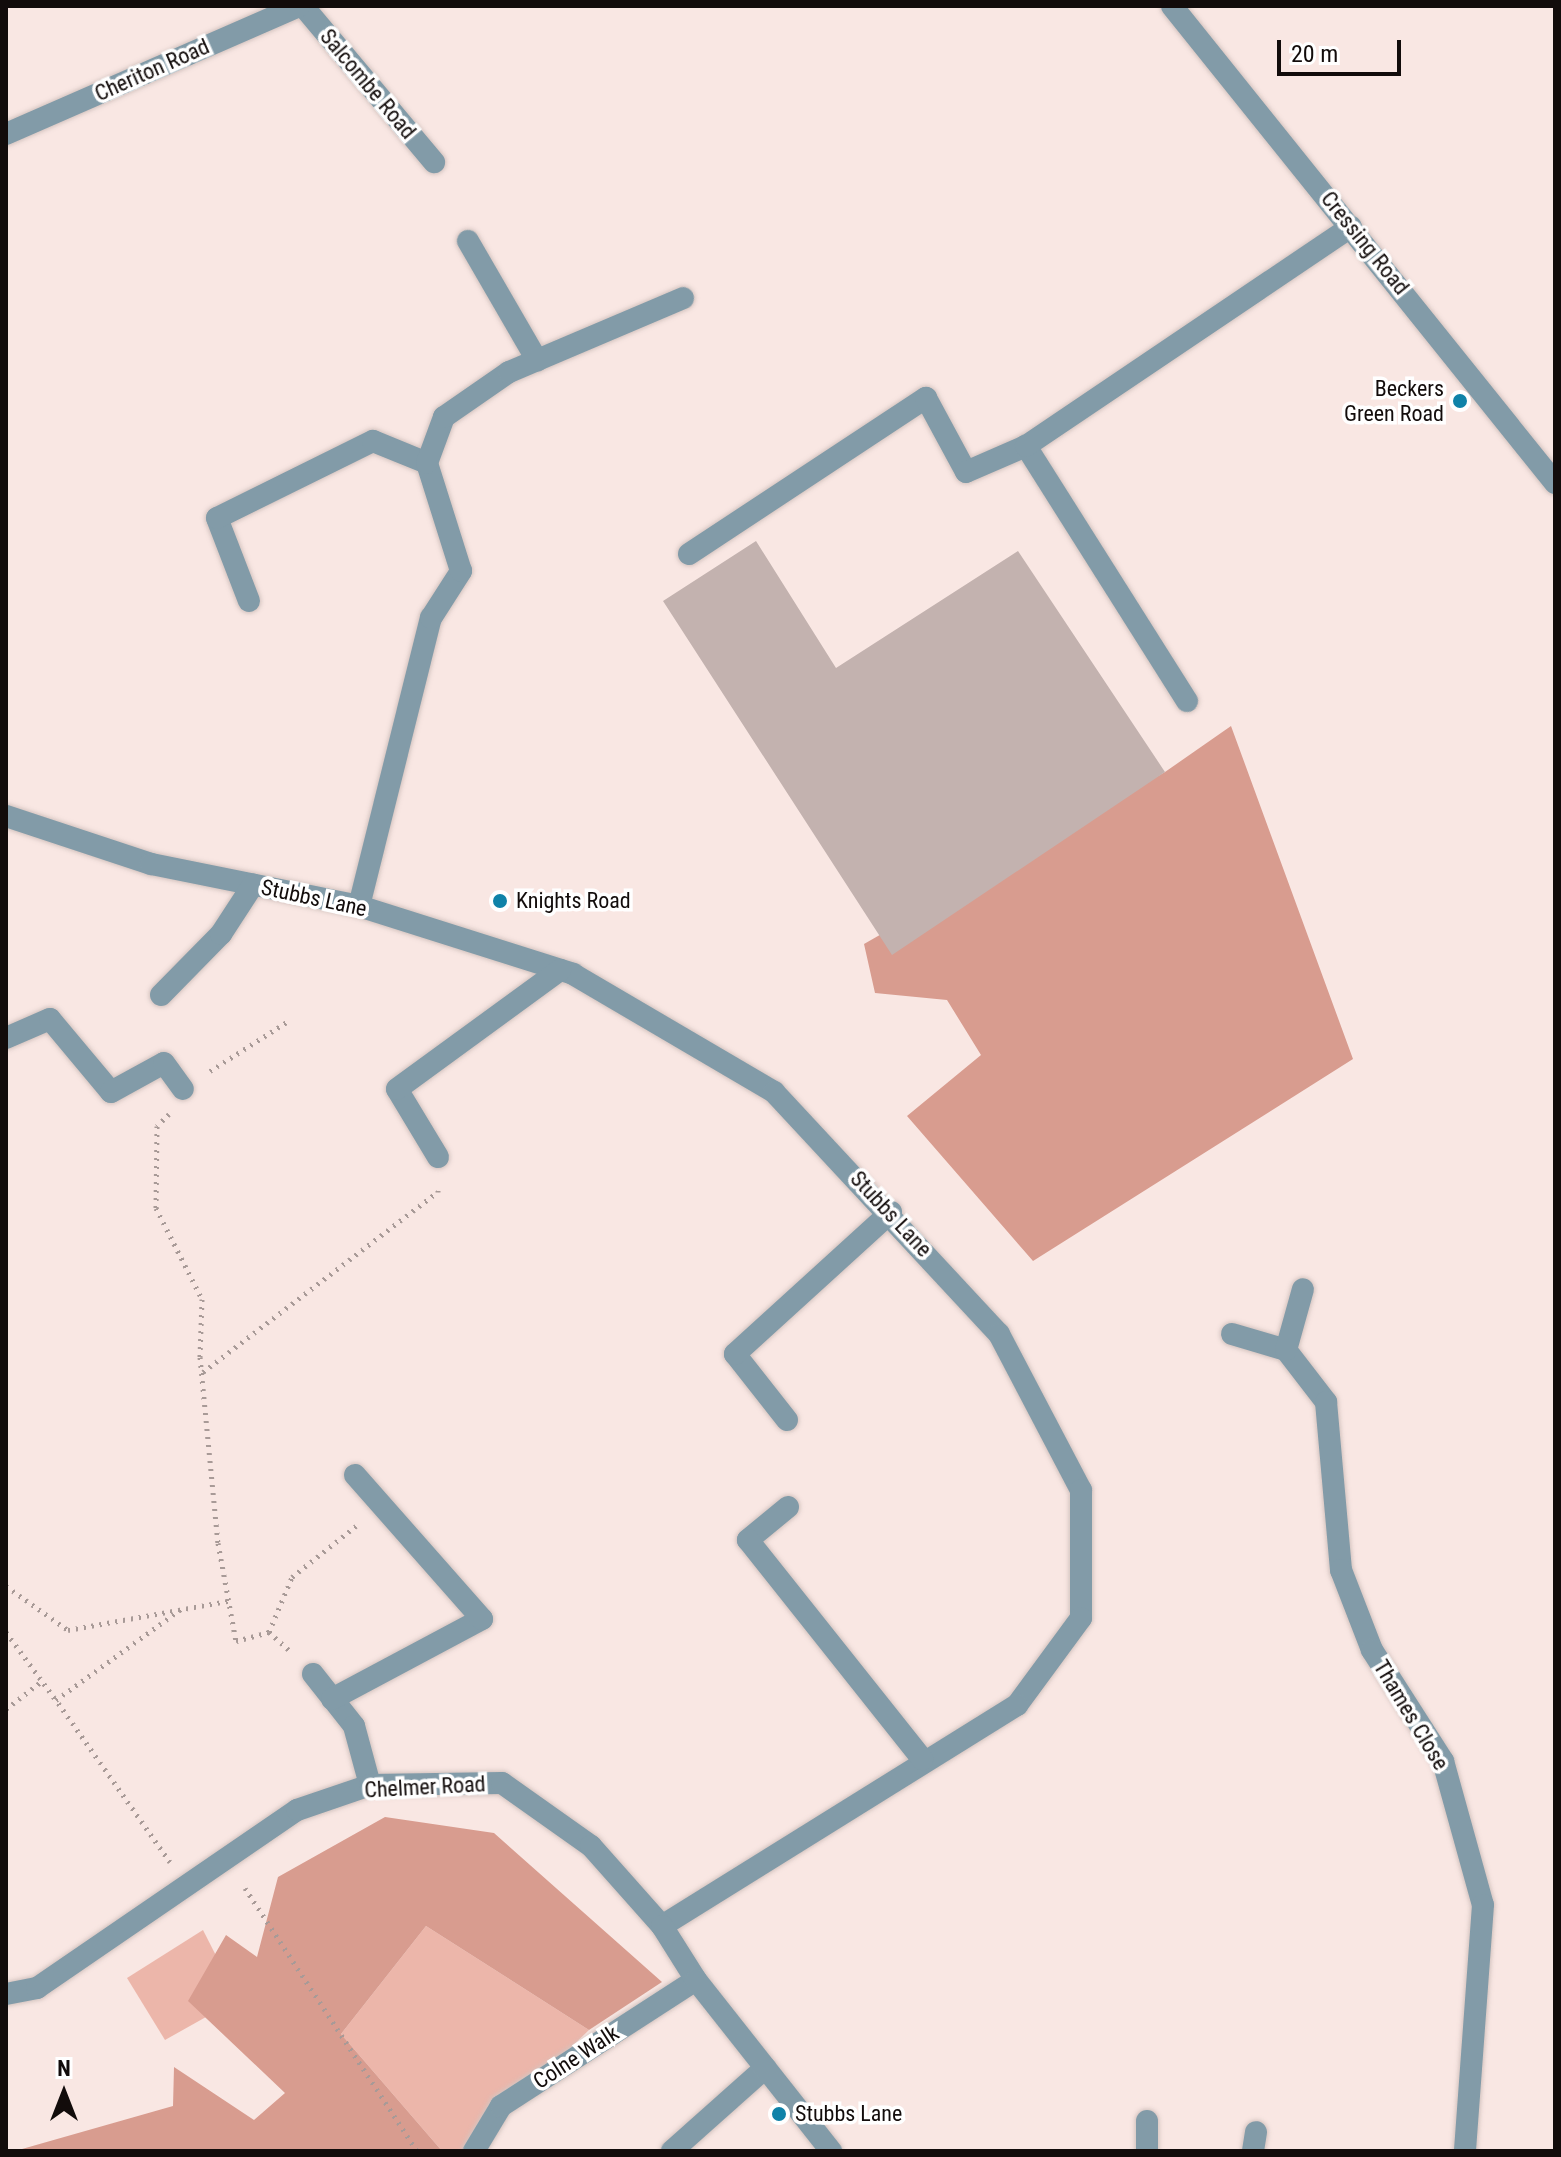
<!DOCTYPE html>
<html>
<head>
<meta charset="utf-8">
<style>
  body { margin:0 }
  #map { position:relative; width:1561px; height:2157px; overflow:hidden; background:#f9e7e3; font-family:"Roboto Condensed",sans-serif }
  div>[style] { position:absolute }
  .green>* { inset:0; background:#ecb6aa }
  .forest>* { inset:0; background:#d89c8f }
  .building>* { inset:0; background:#c3b2af }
  .path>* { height:5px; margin-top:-2.5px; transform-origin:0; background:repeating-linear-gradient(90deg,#a89a97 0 2px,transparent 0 8px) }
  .roads { filter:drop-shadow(0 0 2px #d4c4c0) drop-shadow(0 0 2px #d4c4c0) }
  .service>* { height:22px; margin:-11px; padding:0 11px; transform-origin:11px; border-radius:11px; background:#829ba8 }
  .minor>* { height:22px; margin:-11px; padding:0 11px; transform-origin:11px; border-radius:11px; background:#829ba8 }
  .tertiary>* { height:22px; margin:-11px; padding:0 11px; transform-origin:11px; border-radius:11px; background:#829ba8 }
  .dots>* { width:22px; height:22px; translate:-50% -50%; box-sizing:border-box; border:4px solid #fff; border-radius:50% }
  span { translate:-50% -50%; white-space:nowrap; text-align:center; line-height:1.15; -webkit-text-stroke:7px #fff; paint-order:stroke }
  .street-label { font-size:22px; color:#120c0b }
  .poi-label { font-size:22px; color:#120c0b }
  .right { translate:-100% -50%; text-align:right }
  .left { translate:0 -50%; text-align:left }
  .frame { position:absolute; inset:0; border:8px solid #120c0b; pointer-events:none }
  .north { position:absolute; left:24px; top:2053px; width:80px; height:80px; -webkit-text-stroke:6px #fff; paint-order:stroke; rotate:0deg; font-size:22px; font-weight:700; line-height:32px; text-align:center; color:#120c0b }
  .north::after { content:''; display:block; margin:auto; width:28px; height:36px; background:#120c0b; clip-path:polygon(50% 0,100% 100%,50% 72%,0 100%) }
  .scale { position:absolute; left:1277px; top:40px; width:124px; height:36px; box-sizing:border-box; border:4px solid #120c0b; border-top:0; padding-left:10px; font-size:24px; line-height:28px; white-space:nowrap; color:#120c0b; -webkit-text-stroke:6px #fff; paint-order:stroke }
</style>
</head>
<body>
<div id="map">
  <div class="green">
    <i style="clip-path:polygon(426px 1926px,589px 2030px,463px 2151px,442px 2151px,341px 2034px)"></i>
    <i style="clip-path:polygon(203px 1930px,238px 1999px,165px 2040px,127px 1978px)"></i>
  </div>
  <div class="forest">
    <i style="clip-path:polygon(1231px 726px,1353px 1059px,1033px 1261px,907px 1116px,981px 1055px,947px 1000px,875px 993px,864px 944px,1165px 772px)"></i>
    <i style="clip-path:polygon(385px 1817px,494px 1833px,662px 1982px,589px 2030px,426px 1926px,341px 2034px,442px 2151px,15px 2151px,173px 2106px,174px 2067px,254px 2120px,285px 2093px,188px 2001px,226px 1935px,257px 1957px,278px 1877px)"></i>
  </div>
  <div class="building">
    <i style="clip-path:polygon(756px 541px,836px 668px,1018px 551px,1165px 772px,892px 955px,663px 601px)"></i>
  </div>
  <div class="path">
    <i style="left:210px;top:1071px;width:95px;rotate:-32.5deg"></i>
    <i style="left:169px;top:1114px;width:17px;rotate:135deg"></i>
    <i style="left:157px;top:1126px;width:82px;rotate:90.7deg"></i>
    <i style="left:156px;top:1208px;width:102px;rotate:63.2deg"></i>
    <i style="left:202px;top:1299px;width:58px;rotate:92deg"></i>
    <i style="left:200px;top:1357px;width:187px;rotate:84.5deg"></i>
    <i style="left:218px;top:1543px;width:100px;rotate:79.6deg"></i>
    <i style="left:236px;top:1641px;width:34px;rotate:-15deg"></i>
    <i style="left:269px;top:1632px;width:30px;rotate:42deg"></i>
    <i style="left:203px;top:1372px;width:296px;rotate:-37.5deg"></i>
    <i style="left:438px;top:1192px;width:7px;rotate:-90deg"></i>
    <i style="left:6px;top:1586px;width:76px;rotate:35.4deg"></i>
    <i style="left:68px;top:1630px;width:163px;rotate:-10.3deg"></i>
    <i style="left:6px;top:1632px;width:84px;rotate:53.7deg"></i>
    <i style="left:269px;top:1632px;width:60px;rotate:-67.3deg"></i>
    <i style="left:292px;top:1577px;width:82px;rotate:-38.6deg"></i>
    <i style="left:6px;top:1709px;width:46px;rotate:-37.9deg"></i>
    <i style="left:170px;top:1862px;width:198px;rotate:-125.1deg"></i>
    <i style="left:56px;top:1700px;width:155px;rotate:-36.1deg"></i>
    <i style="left:245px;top:1888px;width:314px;rotate:56.8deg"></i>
  </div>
  <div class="roads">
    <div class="service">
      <i style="left:468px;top:241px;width:138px;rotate:59.9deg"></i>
      <i style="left:689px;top:554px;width:284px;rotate:-33.4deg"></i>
      <i style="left:926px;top:398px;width:84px;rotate:61.6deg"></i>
      <i style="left:966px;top:472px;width:65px;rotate:-23.4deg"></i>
      <i style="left:474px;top:2151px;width:52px;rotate:-59deg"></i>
      <i style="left:501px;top:2106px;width:232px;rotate:-32.9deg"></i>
      <i style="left:672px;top:2151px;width:125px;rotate:-41.7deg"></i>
      <i style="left:1253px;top:2151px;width:19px;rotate:-81deg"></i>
    </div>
    <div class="minor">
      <i style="left:303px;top:6px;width:204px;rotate:50deg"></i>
      <i style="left:6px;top:134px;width:320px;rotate:-23.6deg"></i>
      <i style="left:249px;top:601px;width:89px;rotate:-111.1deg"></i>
      <i style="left:217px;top:518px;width:174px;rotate:-26.3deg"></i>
      <i style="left:373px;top:441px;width:58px;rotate:22.2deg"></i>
      <i style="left:1187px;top:701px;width:302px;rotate:-122.3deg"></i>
      <i style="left:1026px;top:446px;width:392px;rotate:-34deg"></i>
      <i style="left:6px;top:816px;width:153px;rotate:18.3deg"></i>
      <i style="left:151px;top:864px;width:212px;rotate:11.4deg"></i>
      <i style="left:359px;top:906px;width:225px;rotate:17.6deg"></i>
      <i style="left:573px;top:974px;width:233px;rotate:30.4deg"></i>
      <i style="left:774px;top:1092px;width:330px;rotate:47.1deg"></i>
      <i style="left:999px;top:1334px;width:176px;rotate:62.3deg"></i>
      <i style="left:1081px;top:1490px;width:128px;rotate:90deg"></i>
      <i style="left:1081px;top:1618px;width:108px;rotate:126.3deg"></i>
      <i style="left:1017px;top:1705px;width:418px;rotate:148.1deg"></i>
      <i style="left:359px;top:906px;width:297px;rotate:-76deg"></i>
      <i style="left:431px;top:618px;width:56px;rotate:-57.4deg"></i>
      <i style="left:461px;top:571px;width:113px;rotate:-107.5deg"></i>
      <i style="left:427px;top:463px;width:49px;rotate:-69.7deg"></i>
      <i style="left:444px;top:417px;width:79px;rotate:-34.7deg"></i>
      <i style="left:509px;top:372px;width:189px;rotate:-23deg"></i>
      <i style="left:161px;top:995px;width:86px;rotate:-45.5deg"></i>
      <i style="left:221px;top:934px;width:59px;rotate:-56.9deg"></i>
      <i style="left:6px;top:1038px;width:48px;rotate:-23.4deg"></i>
      <i style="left:50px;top:1019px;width:95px;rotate:50.1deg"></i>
      <i style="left:111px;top:1092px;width:60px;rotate:-28.7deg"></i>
      <i style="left:164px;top:1063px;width:32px;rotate:54deg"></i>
      <i style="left:438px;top:1157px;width:79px;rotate:-121.1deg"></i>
      <i style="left:397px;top:1089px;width:202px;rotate:-36.1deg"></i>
      <i style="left:1232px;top:1334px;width:56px;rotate:16.5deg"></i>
      <i style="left:1286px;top:1350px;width:66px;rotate:52.4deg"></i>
      <i style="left:1326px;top:1402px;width:169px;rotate:84.9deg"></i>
      <i style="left:1341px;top:1570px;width:86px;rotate:68.8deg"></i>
      <i style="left:1372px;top:1650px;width:132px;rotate:57.4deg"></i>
      <i style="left:1443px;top:1761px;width:149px;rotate:74.5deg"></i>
      <i style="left:1483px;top:1905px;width:247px;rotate:94.2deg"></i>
      <i style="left:1286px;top:1350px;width:63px;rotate:-74.4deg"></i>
      <i style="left:787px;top:1420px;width:84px;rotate:-128.2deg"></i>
      <i style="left:735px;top:1354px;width:211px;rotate:-42.3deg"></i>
      <i style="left:788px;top:1507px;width:52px;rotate:140.5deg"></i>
      <i style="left:748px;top:1540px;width:280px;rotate:51.5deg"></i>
      <i style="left:313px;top:1674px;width:66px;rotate:51.7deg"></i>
      <i style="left:354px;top:1726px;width:61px;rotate:74.8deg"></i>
      <i style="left:332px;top:1699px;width:170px;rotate:-28.1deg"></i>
      <i style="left:482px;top:1619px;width:192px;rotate:-131.4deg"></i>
      <i style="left:6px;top:1994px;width:32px;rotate:-11deg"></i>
      <i style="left:37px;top:1988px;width:315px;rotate:-34.4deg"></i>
      <i style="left:297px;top:1810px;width:77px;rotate:-18.9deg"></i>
      <i style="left:370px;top:1785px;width:132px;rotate:-0.9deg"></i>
      <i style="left:502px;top:1783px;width:109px;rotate:35.3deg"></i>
      <i style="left:591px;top:1846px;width:107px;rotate:48.4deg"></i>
      <i style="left:662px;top:1926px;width:64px;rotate:57.8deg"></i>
      <i style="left:696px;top:1980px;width:218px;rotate:51.7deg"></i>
      <i style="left:1147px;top:2121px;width:30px;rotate:90deg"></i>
    </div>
    <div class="tertiary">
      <i style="left:1172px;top:6px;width:612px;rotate:51.24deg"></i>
    </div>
  </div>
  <div class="dots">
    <i style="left:1460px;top:401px;background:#0f82a8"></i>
    <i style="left:500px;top:901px;background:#0f82a8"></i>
    <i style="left:779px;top:2114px;background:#0f82a8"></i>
  </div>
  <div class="street-label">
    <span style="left:152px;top:70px;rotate:-24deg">Cheriton Road</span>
    <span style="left:368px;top:84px;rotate:50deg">Salcombe Road</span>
    <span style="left:1365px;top:243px;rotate:51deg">Cressing Road</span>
    <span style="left:314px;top:898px;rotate:12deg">Stubbs Lane</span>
    <span style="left:891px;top:1214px;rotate:47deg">Stubbs Lane</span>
    <span style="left:1411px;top:1715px;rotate:59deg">Thames Close</span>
    <span style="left:425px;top:1787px;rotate:-3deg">Chelmer Road</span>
    <span style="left:576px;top:2057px;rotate:-33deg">Colne Walk</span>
  </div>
  <div class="poi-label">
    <span class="right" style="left:1444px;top:401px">Beckers<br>Green Road</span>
    <span class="left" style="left:516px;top:901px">Knights Road</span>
    <span class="left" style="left:795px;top:2114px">Stubbs Lane</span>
  </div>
  <div class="frame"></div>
  <div class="north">N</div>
  <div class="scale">20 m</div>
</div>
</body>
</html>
